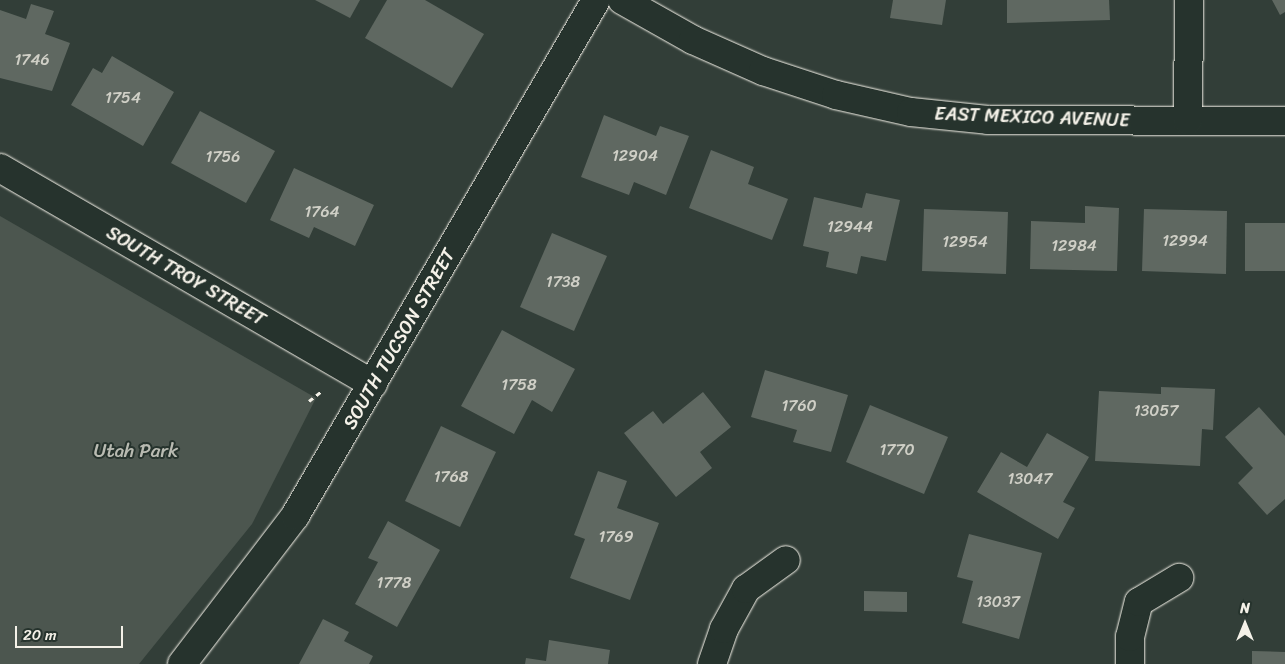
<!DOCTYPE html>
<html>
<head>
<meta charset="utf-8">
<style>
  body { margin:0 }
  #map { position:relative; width:1285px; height:664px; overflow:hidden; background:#323e38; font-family:Sriracha,sans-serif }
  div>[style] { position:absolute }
  .green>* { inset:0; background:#4c564f }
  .building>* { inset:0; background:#5f6861 }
  .path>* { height:3px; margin-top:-1.5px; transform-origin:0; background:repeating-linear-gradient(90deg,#f4f1e8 0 5px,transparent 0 9px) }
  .roads { filter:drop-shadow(0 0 1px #f4f1e8) drop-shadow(0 0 1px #f4f1e8) }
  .street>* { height:28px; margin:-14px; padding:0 14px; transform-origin:14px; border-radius:14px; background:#26332d }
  span { translate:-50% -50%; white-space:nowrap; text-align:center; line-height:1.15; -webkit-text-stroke:4px #26332d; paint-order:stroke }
  .number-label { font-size:16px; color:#cfcfc6 }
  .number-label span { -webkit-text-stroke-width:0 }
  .street-label { font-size:19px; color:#f4f1e8 }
  .park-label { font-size:19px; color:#b9bbb2 }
  .north { position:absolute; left:1220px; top:599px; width:50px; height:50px; -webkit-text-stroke:4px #26332d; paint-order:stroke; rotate:0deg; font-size:14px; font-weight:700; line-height:20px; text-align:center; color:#f4f1e8 }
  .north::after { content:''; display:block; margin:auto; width:18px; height:22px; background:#f4f1e8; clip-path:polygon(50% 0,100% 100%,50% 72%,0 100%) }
  .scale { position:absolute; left:15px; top:626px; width:108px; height:22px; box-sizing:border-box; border:2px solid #f4f1e8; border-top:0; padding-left:6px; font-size:15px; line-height:18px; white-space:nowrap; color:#f4f1e8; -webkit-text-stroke:4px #26332d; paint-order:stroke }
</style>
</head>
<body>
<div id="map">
  <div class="green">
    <i style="clip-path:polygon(0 216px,316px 398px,252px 524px,139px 664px,0 664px)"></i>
  </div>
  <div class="building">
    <i style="clip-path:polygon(315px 0,360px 0,350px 18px)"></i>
    <i style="clip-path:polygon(387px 0,425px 0,484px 34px,452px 88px,365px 38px)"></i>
    <i style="clip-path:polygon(893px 0,946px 0,942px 25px,890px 18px)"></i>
    <i style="clip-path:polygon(1007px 0,1109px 0,1110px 20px,1007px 23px)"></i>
    <i style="clip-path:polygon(1272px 0,1285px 0,1285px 12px,1280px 15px)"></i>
    <i style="clip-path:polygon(31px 4px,54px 11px,45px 34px,70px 43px,52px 91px,0 78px,0 10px,26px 19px)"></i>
    <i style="clip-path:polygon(112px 56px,174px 92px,143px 146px,71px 105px,93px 68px,102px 73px)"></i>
    <i style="clip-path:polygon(200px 111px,275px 151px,246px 203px,171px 163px)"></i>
    <i style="clip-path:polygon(604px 115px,656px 136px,660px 126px,689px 136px,666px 195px,634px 182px,629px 195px,581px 177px)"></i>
    <i style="clip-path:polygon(711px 150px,754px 167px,748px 184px,788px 199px,772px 240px,689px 208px)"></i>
    <i style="clip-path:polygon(294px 168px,374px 205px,355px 246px,314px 227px,309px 238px,270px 220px)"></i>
    <i style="clip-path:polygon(866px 193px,900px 200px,886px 261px,861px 256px,857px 274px,826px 267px,829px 252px,803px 246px,814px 197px,862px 208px)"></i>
    <i style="clip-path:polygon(1085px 206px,1119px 208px,1117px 271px,1030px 269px,1031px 221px,1085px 223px)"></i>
    <i style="clip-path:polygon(924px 209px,1008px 212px,1006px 274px,922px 271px)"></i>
    <i style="clip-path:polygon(1144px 209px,1227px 211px,1226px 274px,1142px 271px)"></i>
    <i style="clip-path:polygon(1245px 223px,1285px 223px,1285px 271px,1245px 271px)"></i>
    <i style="clip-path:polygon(552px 233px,607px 256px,574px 331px,520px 307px)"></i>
    <i style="clip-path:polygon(502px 330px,575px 369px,552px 412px,532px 400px,514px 434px,461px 406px)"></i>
    <i style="clip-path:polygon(765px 370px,848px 395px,831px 452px,793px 442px,797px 430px,751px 417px)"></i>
    <i style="clip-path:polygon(1161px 387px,1215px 389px,1213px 430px,1202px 429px,1200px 466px,1095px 461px,1099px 391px,1161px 394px)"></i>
    <i style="clip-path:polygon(703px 392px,731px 427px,700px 452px,712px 468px,676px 497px,624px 433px,653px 411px,663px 424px)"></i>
    <i style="clip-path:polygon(870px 405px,948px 437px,924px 494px,846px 462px)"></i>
    <i style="clip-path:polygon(1259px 407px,1285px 436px,1285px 499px,1267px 515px,1238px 483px,1253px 468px,1225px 437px)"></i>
    <i style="clip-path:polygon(441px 426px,496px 452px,460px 527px,405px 501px)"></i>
    <i style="clip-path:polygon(1047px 433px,1089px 457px,1063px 502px,1075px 508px,1058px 539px,977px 492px,1001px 452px,1027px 467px)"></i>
    <i style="clip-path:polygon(598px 471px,627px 481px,617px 508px,659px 523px,630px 600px,570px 578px,585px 539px,574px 535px)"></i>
    <i style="clip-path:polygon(388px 521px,440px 550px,397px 627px,355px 604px,378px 562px,368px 558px)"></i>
    <i style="clip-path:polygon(969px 534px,1042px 553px,1019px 639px,962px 623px,973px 581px,957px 577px)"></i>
    <i style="clip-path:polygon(864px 591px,907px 592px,907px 612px,864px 611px)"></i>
    <i style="clip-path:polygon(323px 619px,349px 632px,344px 641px,373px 656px,369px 664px,299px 664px)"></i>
    <i style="clip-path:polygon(549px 640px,610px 650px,608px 664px,525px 664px,526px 658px,546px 661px)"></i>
    <i style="clip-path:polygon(1252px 651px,1285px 652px,1285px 664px,1252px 664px)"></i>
  </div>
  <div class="path">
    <i style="left:309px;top:401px;width:16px;rotate:-38deg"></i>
  </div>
  <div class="roads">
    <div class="street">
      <i style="left:622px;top:0;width:81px;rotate:29.4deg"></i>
      <i style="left:693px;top:40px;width:77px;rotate:23.9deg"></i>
      <i style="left:763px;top:71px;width:77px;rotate:18.2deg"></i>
      <i style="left:836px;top:95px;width:77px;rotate:12.8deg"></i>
      <i style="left:911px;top:112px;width:77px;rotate:5.9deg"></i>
      <i style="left:988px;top:120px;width:297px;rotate:0.2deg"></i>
      <i style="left:1188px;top:121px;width:121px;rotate:-89.5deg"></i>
      <i style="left:0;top:168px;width:431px;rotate:30.1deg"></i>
      <i style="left:182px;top:664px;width:186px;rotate:-52.6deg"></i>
      <i style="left:295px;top:516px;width:597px;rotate:-59.74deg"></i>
      <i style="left:712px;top:664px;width:37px;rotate:-71deg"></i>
      <i style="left:724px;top:629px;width:46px;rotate:-61.2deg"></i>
      <i style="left:746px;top:589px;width:49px;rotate:-35.9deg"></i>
      <i style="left:1130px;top:664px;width:27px;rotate:-90deg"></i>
      <i style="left:1130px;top:637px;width:36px;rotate:-76deg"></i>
      <i style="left:1139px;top:602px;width:47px;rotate:-31deg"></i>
    </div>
  </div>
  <div class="number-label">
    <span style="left:32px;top:60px">1746</span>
    <span style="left:123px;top:98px">1754</span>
    <span style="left:635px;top:156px">12904</span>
    <span style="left:223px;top:157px">1756</span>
    <span style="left:322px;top:212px">1764</span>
    <span style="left:850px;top:227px">12944</span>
    <span style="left:1185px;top:241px">12994</span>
    <span style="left:965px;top:242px">12954</span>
    <span style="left:1074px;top:246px">12984</span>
    <span style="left:563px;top:282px">1738</span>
    <span style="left:519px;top:385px">1758</span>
    <span style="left:799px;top:406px">1760</span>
    <span style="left:1156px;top:411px">13057</span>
    <span style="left:897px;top:450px">1770</span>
    <span style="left:451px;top:477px">1768</span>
    <span style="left:1030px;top:479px">13047</span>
    <span style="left:616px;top:537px">1769</span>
    <span style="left:394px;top:583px">1778</span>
    <span style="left:998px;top:602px">13037</span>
  </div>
  <div class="street-label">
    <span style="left:1032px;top:117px;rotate:2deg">EAST MEXICO AVENUE</span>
    <span style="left:186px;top:276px;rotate:30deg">SOUTH TROY STREET</span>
    <span style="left:399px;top:339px;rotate:-60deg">SOUTH TUCSON STREET</span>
  </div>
  <div class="park-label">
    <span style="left:136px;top:451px">Utah Park</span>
  </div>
  <div class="north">N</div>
  <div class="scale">20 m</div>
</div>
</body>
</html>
